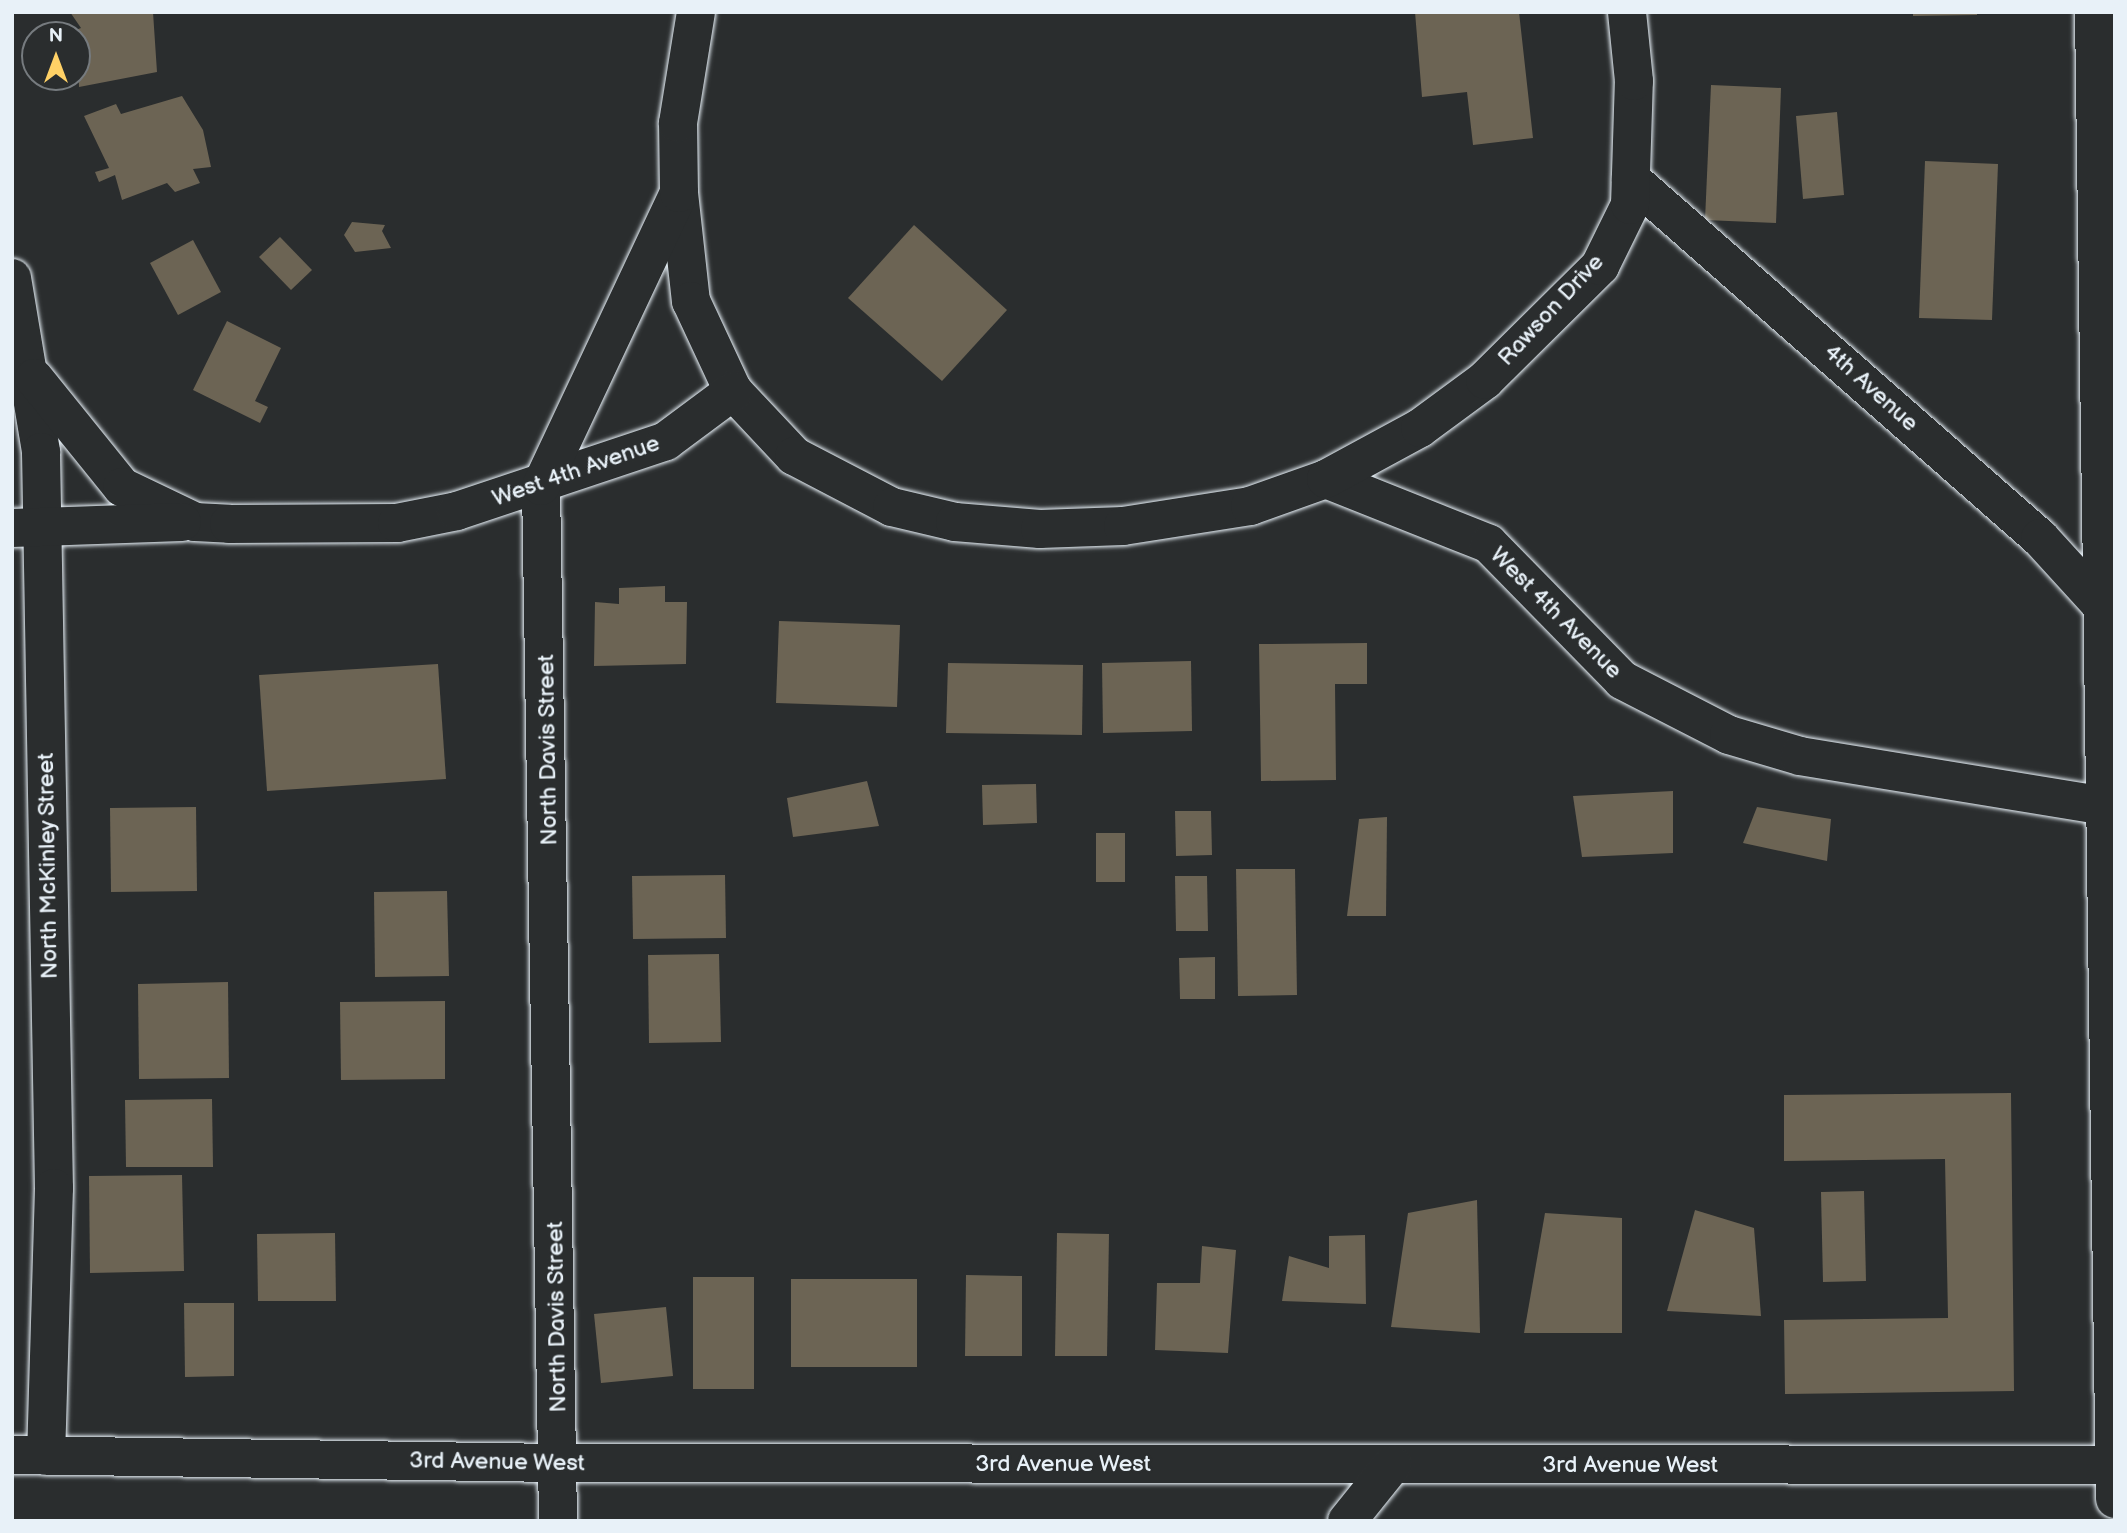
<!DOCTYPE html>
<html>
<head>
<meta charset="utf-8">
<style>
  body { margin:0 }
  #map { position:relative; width:2127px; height:1533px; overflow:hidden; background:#2a2d2e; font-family:"Balsamiq Sans",sans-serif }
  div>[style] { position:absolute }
  .building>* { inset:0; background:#6c6454 }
  .roads { filter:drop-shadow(0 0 2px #e8f1f8) drop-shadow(0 0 2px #e8f1f8) }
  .minor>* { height:38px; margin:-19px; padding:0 19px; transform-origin:19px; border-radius:19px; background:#2a2d2e }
  .major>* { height:38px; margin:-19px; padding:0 19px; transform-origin:19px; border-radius:19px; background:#2a2d2e }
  span { translate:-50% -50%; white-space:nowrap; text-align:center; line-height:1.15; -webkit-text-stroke:5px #2a2d2e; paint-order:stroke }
  .street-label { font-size:23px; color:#e8f1f8 }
  .frame { position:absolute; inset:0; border:14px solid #e8f1f8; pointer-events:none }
  .north { position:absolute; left:21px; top:21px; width:70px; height:70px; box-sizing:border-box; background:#2a2d2e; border:2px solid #767b7f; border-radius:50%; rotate:0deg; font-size:19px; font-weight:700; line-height:28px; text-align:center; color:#e8f1f8 }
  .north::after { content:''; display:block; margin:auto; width:24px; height:32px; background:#ffd166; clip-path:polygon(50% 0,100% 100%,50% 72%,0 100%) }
</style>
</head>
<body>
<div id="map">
  <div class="building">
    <i style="clip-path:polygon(70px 12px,153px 12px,157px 72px,79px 87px,77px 35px,62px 35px,81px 28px)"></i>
    <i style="clip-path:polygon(1415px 12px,1519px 12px,1533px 138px,1473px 145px,1467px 92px,1422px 97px)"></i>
    <i style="clip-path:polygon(1913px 12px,1977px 12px,1977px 15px,1913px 16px)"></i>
    <i style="clip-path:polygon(1711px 85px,1781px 88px,1776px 223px,1705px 220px)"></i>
    <i style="clip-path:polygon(182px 96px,203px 130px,211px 167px,193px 169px,200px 183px,175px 192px,167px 183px,122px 200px,115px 175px,99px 182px,95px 172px,109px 168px,84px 116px,116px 104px,121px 114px)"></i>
    <i style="clip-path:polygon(1837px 112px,1844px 195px,1803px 199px,1796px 116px)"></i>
    <i style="clip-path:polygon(1925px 161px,1998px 164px,1992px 320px,1919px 318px)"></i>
    <i style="clip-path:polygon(352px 222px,385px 225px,382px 231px,391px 248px,355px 252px,344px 235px)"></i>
    <i style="clip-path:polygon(914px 225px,1007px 310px,942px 381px,848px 298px)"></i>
    <i style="clip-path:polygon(280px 237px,312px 270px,291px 290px,259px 257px)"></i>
    <i style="clip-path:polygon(193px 240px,221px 292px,178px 315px,150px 263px)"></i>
    <i style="clip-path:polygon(227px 321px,281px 348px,255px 401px,268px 407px,260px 423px,193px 390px)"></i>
    <i style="clip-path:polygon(665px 586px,665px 602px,687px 602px,686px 664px,594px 666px,595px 602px,619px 604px,619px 588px)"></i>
    <i style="clip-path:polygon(779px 621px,900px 625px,897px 707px,776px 703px)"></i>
    <i style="clip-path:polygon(1367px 643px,1367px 684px,1335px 684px,1336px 780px,1261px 781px,1259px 644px)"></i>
    <i style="clip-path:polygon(1191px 661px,1192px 731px,1103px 733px,1102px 663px)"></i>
    <i style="clip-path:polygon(948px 663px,1083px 665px,1082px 735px,946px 733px)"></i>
    <i style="clip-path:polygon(438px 664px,446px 779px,267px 791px,259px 675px)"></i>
    <i style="clip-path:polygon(867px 781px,879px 826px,793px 837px,787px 798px)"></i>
    <i style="clip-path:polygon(1036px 784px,1037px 823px,983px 825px,982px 785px)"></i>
    <i style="clip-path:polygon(1673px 791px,1673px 853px,1582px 857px,1573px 796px)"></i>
    <i style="clip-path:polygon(196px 807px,197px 891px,111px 892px,110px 808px)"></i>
    <i style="clip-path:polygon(1757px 807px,1831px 819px,1827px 861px,1743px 843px)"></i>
    <i style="clip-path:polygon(1175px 811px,1211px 811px,1212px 855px,1176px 856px)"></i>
    <i style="clip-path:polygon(1387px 817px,1386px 916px,1347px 916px,1359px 819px)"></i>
    <i style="clip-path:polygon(1096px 833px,1125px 833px,1125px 882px,1096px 882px)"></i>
    <i style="clip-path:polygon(1236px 869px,1295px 869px,1297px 995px,1238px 996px)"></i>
    <i style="clip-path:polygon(725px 875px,726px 938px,633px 939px,632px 876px)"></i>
    <i style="clip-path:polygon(1175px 876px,1207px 876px,1208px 931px,1176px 931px)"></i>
    <i style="clip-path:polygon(447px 891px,449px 976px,375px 977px,374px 892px)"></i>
    <i style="clip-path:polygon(719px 954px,721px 1042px,649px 1043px,648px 955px)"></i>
    <i style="clip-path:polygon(1215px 957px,1215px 999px,1180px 999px,1179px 958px)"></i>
    <i style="clip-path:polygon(228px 982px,229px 1078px,139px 1079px,138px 984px)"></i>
    <i style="clip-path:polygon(445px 1001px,445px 1079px,341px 1080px,340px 1002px)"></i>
    <i style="clip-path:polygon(2011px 1093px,2014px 1391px,1785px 1394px,1784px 1320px,1948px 1318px,1945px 1159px,1784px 1161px,1784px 1095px)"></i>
    <i style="clip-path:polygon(212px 1099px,213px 1167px,126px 1167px,125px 1100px)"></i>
    <i style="clip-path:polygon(182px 1175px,184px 1271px,90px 1273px,89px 1176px)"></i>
    <i style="clip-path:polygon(1864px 1191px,1866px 1281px,1823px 1282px,1821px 1192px)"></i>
    <i style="clip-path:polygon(1477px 1200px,1480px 1333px,1391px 1327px,1408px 1213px)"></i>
    <i style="clip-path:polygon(1695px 1210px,1754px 1228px,1761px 1316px,1667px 1311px)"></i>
    <i style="clip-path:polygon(1545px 1213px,1622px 1218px,1622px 1333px,1524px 1333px)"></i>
    <i style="clip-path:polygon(335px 1233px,336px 1301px,258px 1301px,257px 1234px)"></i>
    <i style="clip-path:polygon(1057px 1233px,1109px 1234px,1107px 1356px,1055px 1356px)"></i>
    <i style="clip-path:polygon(1365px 1235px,1366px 1304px,1282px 1301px,1289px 1256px,1329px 1268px,1329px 1236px)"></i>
    <i style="clip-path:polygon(1202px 1246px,1236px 1250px,1228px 1353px,1155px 1350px,1157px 1283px,1200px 1283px)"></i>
    <i style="clip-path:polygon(966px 1275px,1022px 1276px,1022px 1356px,965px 1356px)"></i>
    <i style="clip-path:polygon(693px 1277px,754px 1277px,754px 1389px,693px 1389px)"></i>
    <i style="clip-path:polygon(791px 1279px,917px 1279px,917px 1367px,791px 1367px)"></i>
    <i style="clip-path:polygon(184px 1303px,234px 1303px,234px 1376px,185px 1377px)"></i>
    <i style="clip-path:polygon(666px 1307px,673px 1376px,601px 1383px,594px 1314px)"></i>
  </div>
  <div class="roads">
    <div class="minor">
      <i style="left:1631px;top:179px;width:544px;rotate:41.28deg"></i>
      <i style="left:2040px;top:538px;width:92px;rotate:47.6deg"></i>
      <i style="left:2102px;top:606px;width:13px"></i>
      <i style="left:679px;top:193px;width:109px;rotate:83.7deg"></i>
      <i style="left:691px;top:301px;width:99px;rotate:65deg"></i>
      <i style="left:733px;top:391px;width:89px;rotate:46.8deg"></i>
      <i style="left:794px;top:456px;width:110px;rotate:27.5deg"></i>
      <i style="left:892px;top:507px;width:65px;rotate:13.4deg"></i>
      <i style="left:955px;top:522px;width:85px;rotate:4.7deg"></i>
      <i style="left:1040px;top:529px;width:83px;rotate:-2.1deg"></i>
      <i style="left:1123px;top:526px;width:129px;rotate:-8.9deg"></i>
      <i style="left:1250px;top:506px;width:81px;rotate:-19.6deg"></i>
      <i style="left:1326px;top:479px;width:175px;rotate:21.7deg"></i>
      <i style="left:1489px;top:544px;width:190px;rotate:45.6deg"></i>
      <i style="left:1622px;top:680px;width:120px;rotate:27.2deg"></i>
      <i style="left:1729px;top:735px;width:74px;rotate:16.5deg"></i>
      <i style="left:1800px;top:756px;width:309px;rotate:9.3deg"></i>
      <i style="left:12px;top:278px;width:176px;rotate:80.5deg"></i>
      <i style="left:41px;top:452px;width:736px;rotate:88.99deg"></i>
      <i style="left:54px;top:1188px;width:268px;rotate:91.7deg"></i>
      <i style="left:34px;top:378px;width:140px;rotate:51.1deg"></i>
      <i style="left:122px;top:487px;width:81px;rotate:25.6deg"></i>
      <i style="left:195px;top:522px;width:34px;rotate:3deg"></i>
      <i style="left:229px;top:524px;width:168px;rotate:-0.3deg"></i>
      <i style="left:397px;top:523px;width:61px;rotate:-11.3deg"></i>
      <i style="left:457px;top:511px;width:220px;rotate:-18.5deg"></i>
      <i style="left:666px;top:441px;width:84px;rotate:-36.7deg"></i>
      <i style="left:1326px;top:479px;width:107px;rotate:-28.5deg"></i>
      <i style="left:1420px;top:428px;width:81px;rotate:-36.4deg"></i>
      <i style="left:1485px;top:380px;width:162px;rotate:-44.7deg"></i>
      <i style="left:1600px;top:266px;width:68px;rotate:-63.8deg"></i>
      <i style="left:1630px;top:205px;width:124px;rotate:-88.2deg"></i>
      <i style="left:1634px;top:81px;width:69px;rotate:-95.8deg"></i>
      <i style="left:12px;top:528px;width:170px;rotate:-2deg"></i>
      <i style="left:12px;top:1455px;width:545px;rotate:0.84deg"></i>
      <i style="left:557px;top:1463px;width:1558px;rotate:0.07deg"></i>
      <i style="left:558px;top:1521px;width:1035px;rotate:-90.94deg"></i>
      <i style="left:541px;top:486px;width:324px;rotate:-64.8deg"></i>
      <i style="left:679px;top:193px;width:70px;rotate:-90.8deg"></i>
      <i style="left:678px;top:123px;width:112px;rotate:-80.8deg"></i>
      <i style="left:1347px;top:1521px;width:72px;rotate:-51.2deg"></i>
    </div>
    <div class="major">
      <i style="left:2094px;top:12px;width:1487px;rotate:89.19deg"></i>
    </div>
  </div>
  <div class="street-label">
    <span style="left:1551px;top:310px;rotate:-47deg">Rawson Drive</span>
    <span style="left:1871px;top:388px;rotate:42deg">4th Avenue</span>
    <span style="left:576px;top:471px;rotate:-19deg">West 4th Avenue</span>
    <span style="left:1556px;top:613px;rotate:45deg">West 4th Avenue</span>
    <span style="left:548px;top:750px;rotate:-91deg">North Davis Street</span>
    <span style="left:48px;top:866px;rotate:-91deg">North McKinley Street</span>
    <span style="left:557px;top:1317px;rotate:-91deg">North Davis Street</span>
    <span style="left:497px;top:1462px;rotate:1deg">3rd Avenue West</span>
    <span style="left:1063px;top:1464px">3rd Avenue West</span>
    <span style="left:1630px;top:1465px">3rd Avenue West</span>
  </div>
  <div class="frame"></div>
  <div class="north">N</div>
</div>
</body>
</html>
